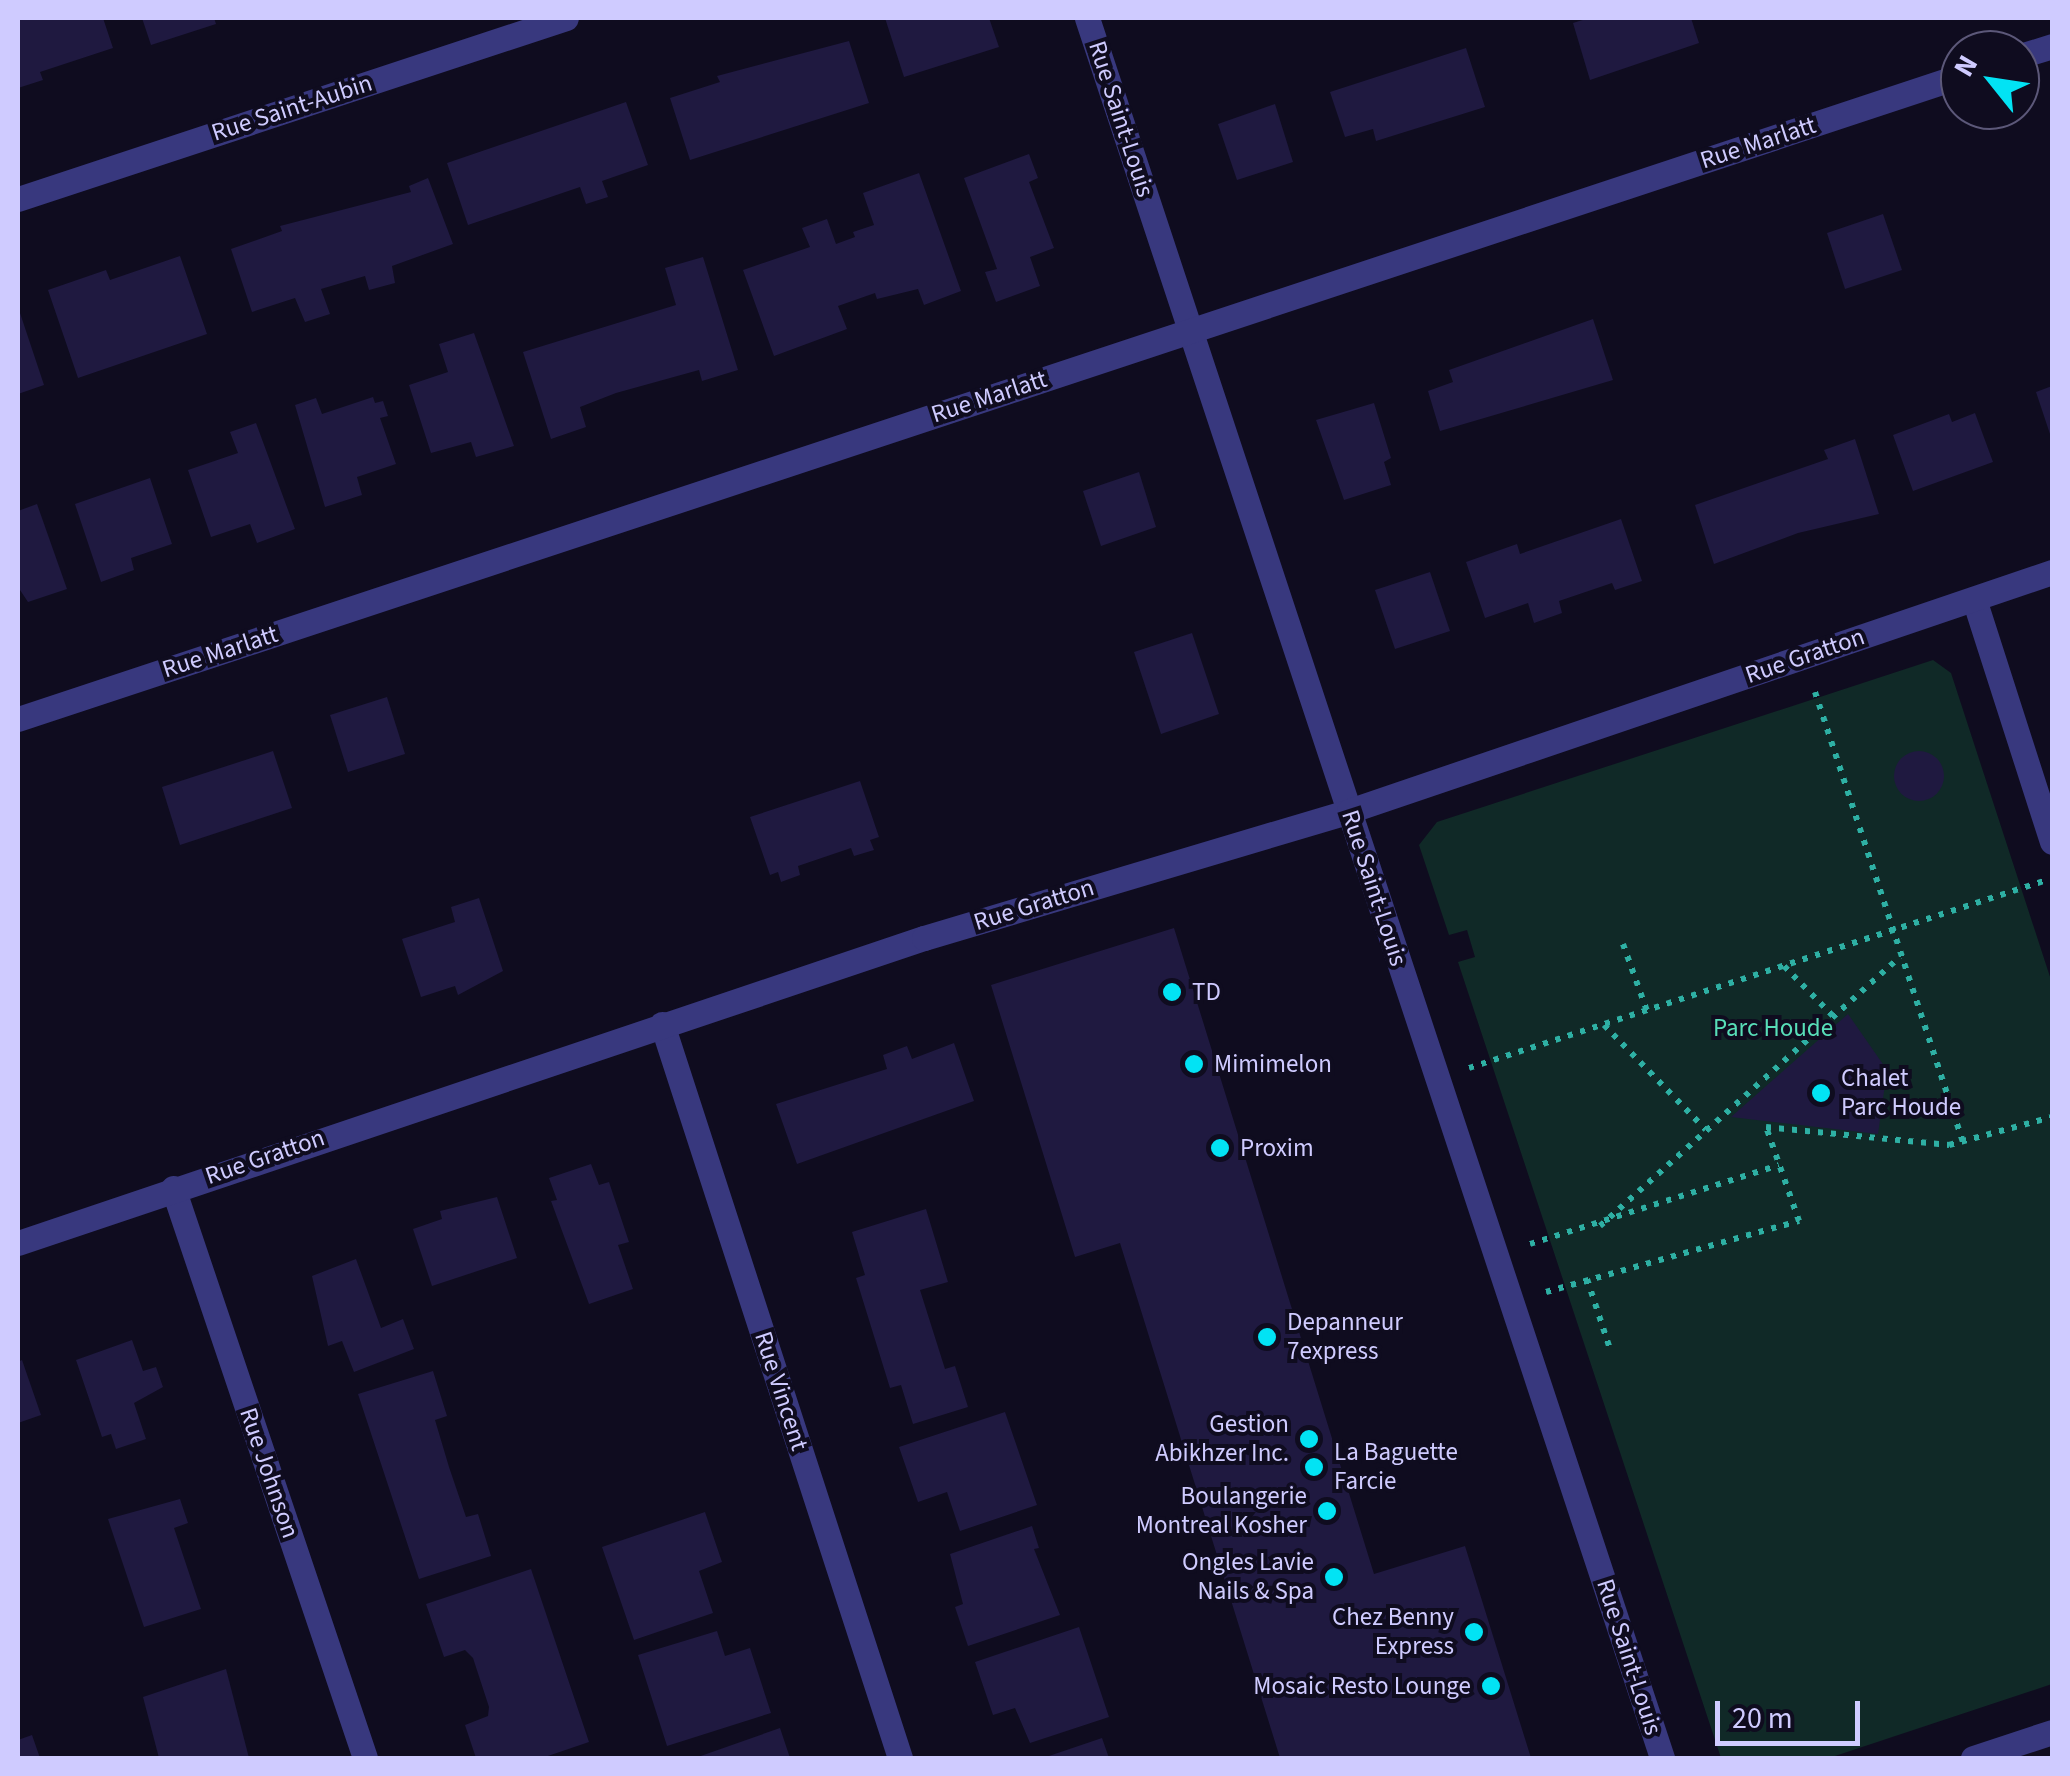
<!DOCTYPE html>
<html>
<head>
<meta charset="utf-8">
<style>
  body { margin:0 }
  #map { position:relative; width:2070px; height:1776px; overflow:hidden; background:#0f0c1f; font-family:"Source Sans 3",sans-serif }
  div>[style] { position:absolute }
  .green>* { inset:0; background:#102927 }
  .building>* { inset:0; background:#1f1940 }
  .round { border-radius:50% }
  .path>* { height:6px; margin-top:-3px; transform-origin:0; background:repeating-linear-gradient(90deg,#2eb0a4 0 5px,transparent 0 13px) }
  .minor>* { height:25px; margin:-12.5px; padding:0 12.5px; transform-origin:12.5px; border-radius:12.5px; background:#38387e }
  .dots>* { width:28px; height:28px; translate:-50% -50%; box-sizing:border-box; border:5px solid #0f0c1f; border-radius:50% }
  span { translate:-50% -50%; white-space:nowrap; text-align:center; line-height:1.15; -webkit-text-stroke:8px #0f0c1f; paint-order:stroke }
  .street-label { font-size:25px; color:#cfcbff }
  .poi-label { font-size:25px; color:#cfcbff }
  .left { translate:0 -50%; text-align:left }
  .right { translate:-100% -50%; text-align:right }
  .park-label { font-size:25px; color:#58deb8 }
  .frame { position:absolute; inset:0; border:20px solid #cfcbff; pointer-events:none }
  .north { position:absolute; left:1940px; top:30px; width:100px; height:100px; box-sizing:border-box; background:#0f0c1f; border:2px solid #5c5879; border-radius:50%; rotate:300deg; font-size:28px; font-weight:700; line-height:40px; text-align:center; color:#cfcbff }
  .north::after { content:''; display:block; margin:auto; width:35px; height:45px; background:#02e3f4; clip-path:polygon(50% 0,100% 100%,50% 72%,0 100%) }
  .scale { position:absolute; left:1715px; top:1701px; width:145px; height:45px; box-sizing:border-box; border:5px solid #cfcbff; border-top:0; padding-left:12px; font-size:30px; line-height:35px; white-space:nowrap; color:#cfcbff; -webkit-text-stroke:8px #0f0c1f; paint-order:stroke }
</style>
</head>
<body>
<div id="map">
  <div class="green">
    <i style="clip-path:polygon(1933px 660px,1951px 673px,2052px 983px,2052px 1684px,1829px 1758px,1721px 1758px,1458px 962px,1475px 957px,1467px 930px,1449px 935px,1419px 845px,1437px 822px)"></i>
  </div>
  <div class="building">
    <i style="clip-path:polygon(18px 18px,103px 18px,113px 48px,40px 72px,43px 80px,18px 88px)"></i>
    <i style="clip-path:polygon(142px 18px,214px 18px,216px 24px,151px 45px)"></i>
    <i style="clip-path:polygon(885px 18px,989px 18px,999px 47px,904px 77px)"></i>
    <i style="clip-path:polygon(1589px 18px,1691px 18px,1699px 43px,1590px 80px,1573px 23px)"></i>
    <i style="clip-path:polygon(849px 41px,869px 103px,690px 160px,670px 98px,720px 82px,717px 76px)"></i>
    <i style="clip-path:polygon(1466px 48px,1485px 107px,1376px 141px,1373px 129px,1345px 137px,1330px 92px)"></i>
    <i style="clip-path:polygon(626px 102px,648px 165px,602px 181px,608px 197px,586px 204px,580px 187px,468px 225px,447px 163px)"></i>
    <i style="clip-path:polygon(1275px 104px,1293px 162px,1237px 180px,1218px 124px)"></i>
    <i style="clip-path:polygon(1029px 154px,1038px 178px,1029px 182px,1054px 248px,1030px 257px,1040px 286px,996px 302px,985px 272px,997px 269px,964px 178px)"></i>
    <i style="clip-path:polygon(919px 173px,961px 291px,924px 305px,918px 289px,877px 299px,875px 293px,838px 306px,847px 329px,774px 356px,743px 270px,810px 247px,802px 228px,827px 219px,836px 244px,855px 237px,853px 232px,874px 225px,863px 193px)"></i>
    <i style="clip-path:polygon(428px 178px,453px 244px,392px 266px,395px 283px,369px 290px,365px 276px,321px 289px,330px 314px,305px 322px,295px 298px,252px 312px,231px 249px,282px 231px,280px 226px,411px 192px,409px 186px)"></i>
    <i style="clip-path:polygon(1883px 214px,1902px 270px,1845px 289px,1827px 233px)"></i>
    <i style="clip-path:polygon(180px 256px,207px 334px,78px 378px,48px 290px,106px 270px,110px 280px)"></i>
    <i style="clip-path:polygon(703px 257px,738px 370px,702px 381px,699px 370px,616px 393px,580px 407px,586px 427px,551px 439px,523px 352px,676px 305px,665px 268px)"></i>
    <i style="clip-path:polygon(18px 307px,44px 385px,18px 394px)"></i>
    <i style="clip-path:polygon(1593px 319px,1613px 380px,1440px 431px,1428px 391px,1453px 382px,1449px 370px)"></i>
    <i style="clip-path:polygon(474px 333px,514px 446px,476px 457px,471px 442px,431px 453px,409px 385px,448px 372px,439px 344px)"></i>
    <i style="clip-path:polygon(2052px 386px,2052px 440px,2036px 392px)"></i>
    <i style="clip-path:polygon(373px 397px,375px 403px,383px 401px,388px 416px,380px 418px,396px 464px,357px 477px,362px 495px,325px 507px,295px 405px,316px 398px,322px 414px)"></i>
    <i style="clip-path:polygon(1374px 403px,1391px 458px,1384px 462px,1391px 485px,1344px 500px,1316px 420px)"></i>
    <i style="clip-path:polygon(1975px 413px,1993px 462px,1913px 491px,1893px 435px,1949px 414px,1952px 422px)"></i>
    <i style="clip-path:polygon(256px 423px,295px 529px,257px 543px,250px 524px,211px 537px,188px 470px,238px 453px,230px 432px)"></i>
    <i style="clip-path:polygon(1855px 439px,1879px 514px,1798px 533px,1714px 564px,1695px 505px,1828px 459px,1824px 450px)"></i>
    <i style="clip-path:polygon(1139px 472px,1156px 527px,1101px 546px,1083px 491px)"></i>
    <i style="clip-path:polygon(150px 478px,172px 544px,131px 558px,134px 570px,101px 582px,75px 504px)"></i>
    <i style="clip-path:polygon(37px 504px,67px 589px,28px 602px,18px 587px,18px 511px)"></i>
    <i style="clip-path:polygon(1621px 519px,1642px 581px,1615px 590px,1612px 583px,1559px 601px,1562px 613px,1534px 623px,1528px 603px,1485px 618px,1466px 562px,1517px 544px,1520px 554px)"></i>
    <i style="clip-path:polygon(1430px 572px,1450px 631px,1395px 649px,1375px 590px)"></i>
    <i style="clip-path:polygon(1192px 633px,1219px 714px,1161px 734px,1134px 652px)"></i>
    <i style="clip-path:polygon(387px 697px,405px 754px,348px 772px,330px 715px)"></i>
    <i class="round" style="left:1894px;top:751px;width:50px;height:50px"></i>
    <i style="clip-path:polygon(273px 751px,292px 808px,180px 845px,162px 787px)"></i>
    <i style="clip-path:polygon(860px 781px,879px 837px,870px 840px,874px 850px,854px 856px,851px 848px,798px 866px,800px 875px,781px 882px,778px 872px,770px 875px,750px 817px)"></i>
    <i style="clip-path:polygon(479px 898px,503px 971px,458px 995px,455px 986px,421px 997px,402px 939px,455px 922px,451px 907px)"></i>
    <i style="clip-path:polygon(1174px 928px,1374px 1574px,1465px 1546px,1531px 1758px,1280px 1758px,1120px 1243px,1075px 1257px,991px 985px)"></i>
    <i style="clip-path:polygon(1848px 1014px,1887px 1070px,1878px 1134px,1731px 1117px)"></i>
    <i style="clip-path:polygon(954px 1043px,974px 1101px,797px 1164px,776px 1104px,887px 1069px,883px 1055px,907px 1046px,912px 1059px)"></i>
    <i style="clip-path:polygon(591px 1164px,599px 1185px,609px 1182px,629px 1242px,618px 1245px,633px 1289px,589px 1304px,551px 1201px,557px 1200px,549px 1178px)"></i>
    <i style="clip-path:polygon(497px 1197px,517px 1258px,432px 1286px,413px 1229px,442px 1219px,440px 1211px)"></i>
    <i style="clip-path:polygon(926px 1209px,948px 1282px,920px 1290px,945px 1369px,955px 1366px,968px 1407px,913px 1424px,901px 1385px,890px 1388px,856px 1278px,865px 1275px,852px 1232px)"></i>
    <i style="clip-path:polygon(356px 1259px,381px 1328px,403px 1319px,414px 1349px,354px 1372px,342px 1341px,328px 1346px,312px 1276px)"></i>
    <i style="clip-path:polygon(132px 1340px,143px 1371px,156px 1367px,163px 1387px,134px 1403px,146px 1439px,116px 1449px,111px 1434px,102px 1437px,76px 1360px)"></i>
    <i style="clip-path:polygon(22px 1360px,41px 1415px,18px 1423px,18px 1362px)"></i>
    <i style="clip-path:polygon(433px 1371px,447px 1416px,435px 1420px,449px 1467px,466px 1517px,478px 1514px,491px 1556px,419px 1579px,358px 1394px)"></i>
    <i style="clip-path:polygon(1005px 1412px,1037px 1505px,960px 1531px,947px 1492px,918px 1502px,899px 1447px)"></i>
    <i style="clip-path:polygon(180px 1499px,188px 1523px,174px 1528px,201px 1609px,144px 1627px,108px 1519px)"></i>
    <i style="clip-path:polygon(705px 1512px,722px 1562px,699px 1571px,713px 1613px,634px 1640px,602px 1547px)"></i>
    <i style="clip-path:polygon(1032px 1526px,1039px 1548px,1034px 1549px,1060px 1615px,968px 1646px,955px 1607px,963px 1604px,950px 1554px)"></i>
    <i style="clip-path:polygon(531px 1569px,589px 1742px,542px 1758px,476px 1758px,465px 1725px,488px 1716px,489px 1707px,473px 1658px,465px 1650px,444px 1657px,426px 1604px)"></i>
    <i style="clip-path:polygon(1079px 1627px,1109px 1717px,1030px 1743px,1015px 1708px,993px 1715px,975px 1662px)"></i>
    <i style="clip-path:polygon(717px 1631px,725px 1656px,750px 1648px,771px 1713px,667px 1746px,638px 1655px)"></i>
    <i style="clip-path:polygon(226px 1669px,249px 1758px,159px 1758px,143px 1697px)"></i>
    <i style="clip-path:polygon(780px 1728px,790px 1758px,695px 1758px)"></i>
    <i style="clip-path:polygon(32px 1735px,40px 1758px,18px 1758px,18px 1740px)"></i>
    <i style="clip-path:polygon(1102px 1738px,1109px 1758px,1043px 1758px)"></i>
  </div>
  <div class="path">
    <i style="left:1815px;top:692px;width:474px;rotate:71.8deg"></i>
    <i style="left:1623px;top:944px;width:71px;rotate:70.3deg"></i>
    <i style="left:1784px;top:966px;width:70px;rotate:45.6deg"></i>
    <i style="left:1604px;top:1025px;width:146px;rotate:45.8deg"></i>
    <i style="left:1469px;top:1068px;width:608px;rotate:-18.02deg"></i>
    <i style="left:1600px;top:1226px;width:403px;rotate:-41.9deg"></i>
    <i style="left:1530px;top:1244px;width:261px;rotate:-17.6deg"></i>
    <i style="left:1587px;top:1279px;width:77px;rotate:71.8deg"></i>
    <i style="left:1546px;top:1292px;width:263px;rotate:-15.7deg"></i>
    <i style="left:1799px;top:1221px;width:100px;rotate:-109.3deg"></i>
    <i style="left:1766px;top:1127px;width:184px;rotate:5.6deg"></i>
    <i style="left:1949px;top:1145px;width:107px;rotate:-15.2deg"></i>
  </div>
  <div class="minor">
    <i style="left:1087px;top:18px;width:1833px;rotate:71.71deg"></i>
    <i style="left:2020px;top:56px;width:34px;rotate:-17deg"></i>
    <i style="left:18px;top:199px;width:577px;rotate:-18.28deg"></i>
    <i style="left:1974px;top:599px;width:255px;rotate:72.2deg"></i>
    <i style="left:18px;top:719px;width:2046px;rotate:-18.32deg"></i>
    <i style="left:662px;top:1024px;width:772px;rotate:72.03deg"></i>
    <i style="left:173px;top:1188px;width:601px;rotate:71.38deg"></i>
    <i style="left:18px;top:1243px;width:956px;rotate:-18.61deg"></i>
    <i style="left:924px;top:938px;width:444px;rotate:-16.6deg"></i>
    <i style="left:1349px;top:811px;width:743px;rotate:-18.78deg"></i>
    <i style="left:1973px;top:1758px;width:83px;rotate:-18.2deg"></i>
  </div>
  <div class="dots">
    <i style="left:1172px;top:992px;background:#02e3f4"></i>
    <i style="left:1194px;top:1064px;background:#02e3f4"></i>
    <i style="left:1821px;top:1093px;background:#02e3f4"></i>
    <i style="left:1220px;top:1148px;background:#02e3f4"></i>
    <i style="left:1267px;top:1337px;background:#02e3f4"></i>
    <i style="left:1309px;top:1439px;background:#02e3f4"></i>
    <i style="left:1314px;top:1467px;background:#02e3f4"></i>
    <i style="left:1327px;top:1511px;background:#02e3f4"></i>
    <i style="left:1334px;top:1577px;background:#02e3f4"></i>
    <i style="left:1474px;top:1632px;background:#02e3f4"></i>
    <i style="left:1491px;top:1686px;background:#02e3f4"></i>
  </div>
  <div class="street-label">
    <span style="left:292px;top:108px;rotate:-18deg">Rue Saint-Aubin</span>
    <span style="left:1121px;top:119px;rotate:72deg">Rue Saint-Louis</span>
    <span style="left:1758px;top:143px;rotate:-18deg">Rue Marlatt</span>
    <span style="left:989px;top:397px;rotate:-18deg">Rue Marlatt</span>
    <span style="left:220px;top:652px;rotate:-18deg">Rue Marlatt</span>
    <span style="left:1805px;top:656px;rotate:-19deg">Rue Gratton</span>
    <span style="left:1374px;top:888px;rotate:72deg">Rue Saint-Louis</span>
    <span style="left:1034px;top:905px;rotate:-17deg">Rue Gratton</span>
    <span style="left:265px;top:1157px;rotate:-19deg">Rue Gratton</span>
    <span style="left:781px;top:1391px;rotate:72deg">Rue Vincent</span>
    <span style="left:269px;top:1473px;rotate:71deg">Rue Johnson</span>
    <span style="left:1629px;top:1657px;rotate:72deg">Rue Saint-Louis</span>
  </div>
  <div class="poi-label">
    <span class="left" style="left:1192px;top:992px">TD</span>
    <span class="left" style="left:1214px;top:1064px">Mimimelon</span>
    <span class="left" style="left:1841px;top:1093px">Chalet<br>Parc Houde</span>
    <span class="left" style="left:1240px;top:1148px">Proxim</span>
    <span class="left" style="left:1287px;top:1337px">Depanneur<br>7express</span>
    <span class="right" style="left:1289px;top:1439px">Gestion<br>Abikhzer Inc.</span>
    <span class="left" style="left:1334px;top:1467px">La Baguette<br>Farcie</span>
    <span class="right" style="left:1307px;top:1511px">Boulangerie<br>Montreal Kosher</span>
    <span class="right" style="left:1314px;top:1577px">Ongles Lavie<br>Nails &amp; Spa</span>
    <span class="right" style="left:1454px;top:1632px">Chez Benny<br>Express</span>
    <span class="right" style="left:1471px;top:1686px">Mosaic Resto Lounge</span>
  </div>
  <div class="park-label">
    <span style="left:1773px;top:1028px">Parc Houde</span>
  </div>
  <div class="frame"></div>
  <div class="north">N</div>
  <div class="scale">20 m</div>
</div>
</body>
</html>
